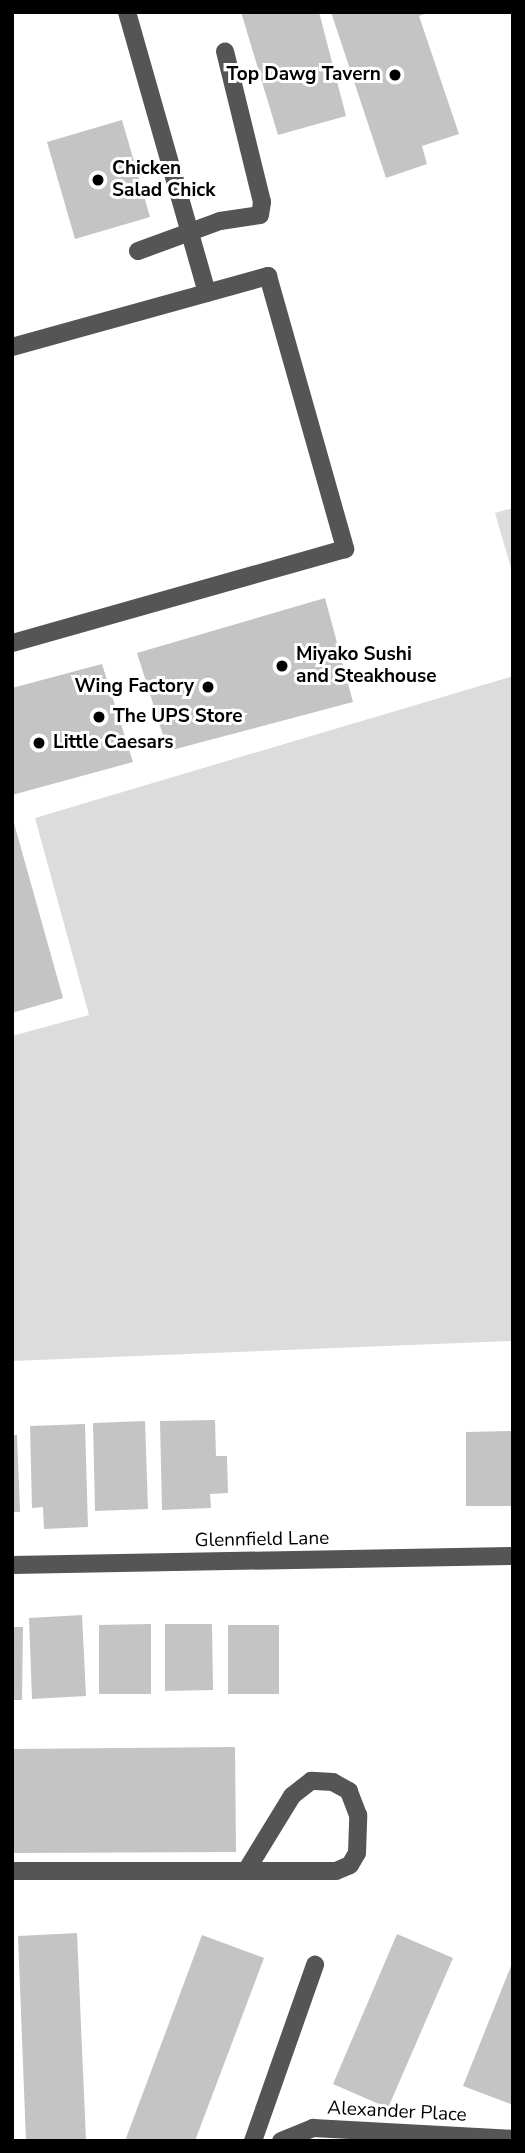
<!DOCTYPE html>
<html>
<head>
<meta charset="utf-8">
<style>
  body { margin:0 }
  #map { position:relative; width:525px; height:2153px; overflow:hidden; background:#fff; font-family:"Nunito Sans",sans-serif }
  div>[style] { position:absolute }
  .green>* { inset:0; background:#dcdcdc }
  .building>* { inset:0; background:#c4c4c4 }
  .minor>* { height:18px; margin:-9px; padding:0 9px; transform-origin:9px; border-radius:9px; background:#555 }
  .dots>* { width:19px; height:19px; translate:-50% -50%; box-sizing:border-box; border:4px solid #fff; border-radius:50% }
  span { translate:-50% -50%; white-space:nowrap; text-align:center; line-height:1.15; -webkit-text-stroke:6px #fff; paint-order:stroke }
  .poi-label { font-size:19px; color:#000; font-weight:700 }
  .right { translate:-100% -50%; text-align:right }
  .left { translate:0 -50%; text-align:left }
  .street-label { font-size:19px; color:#000 }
  .frame { position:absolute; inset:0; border:14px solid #000; pointer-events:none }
</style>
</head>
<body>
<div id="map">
  <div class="green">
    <i style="clip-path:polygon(513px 508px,513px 575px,495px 513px)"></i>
    <i style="clip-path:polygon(513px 676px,513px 1341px,12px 1361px,12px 1036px,89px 1015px,35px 818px)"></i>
  </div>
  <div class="building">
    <i style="clip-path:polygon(241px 12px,319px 12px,346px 116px,278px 135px)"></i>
    <i style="clip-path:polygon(331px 12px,429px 12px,419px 16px,459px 134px,422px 146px,427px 164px,386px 178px)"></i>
    <i style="clip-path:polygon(122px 120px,150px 217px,75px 239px,47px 142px)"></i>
    <i style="clip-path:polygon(325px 598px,353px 702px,168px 751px,137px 653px)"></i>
    <i style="clip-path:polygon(102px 664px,133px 762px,12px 795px,12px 688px)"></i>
    <i style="clip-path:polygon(12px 816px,63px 998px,12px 1013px)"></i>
    <i style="clip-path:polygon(215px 1420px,216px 1456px,227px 1456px,228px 1493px,210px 1494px,211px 1508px,162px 1510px,160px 1421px)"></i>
    <i style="clip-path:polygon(145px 1421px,148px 1509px,95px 1511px,93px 1423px)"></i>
    <i style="clip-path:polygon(85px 1424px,88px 1527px,44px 1529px,43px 1507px,32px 1508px,30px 1426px)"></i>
    <i style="clip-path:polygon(513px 1431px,513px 1506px,466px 1506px,466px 1432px)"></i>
    <i style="clip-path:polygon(12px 1435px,17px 1435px,20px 1512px,12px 1512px)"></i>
    <i style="clip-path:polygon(82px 1615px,86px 1696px,32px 1699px,29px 1618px)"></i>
    <i style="clip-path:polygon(151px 1624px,151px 1694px,99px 1694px,99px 1625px)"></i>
    <i style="clip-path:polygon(165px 1624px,212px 1624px,213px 1690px,165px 1691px)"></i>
    <i style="clip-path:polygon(228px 1625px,279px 1625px,279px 1694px,228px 1694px)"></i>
    <i style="clip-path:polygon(12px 1627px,23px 1627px,22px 1700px,12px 1700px)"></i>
    <i style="clip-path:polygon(235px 1747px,236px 1852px,12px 1853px,12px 1749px)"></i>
    <i style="clip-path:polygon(77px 1933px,86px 2141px,26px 2141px,18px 1936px)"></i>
    <i style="clip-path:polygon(397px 1934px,453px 1958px,388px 2108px,333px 2084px)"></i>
    <i style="clip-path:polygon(202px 1935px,264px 1958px,195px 2141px,125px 2141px)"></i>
    <i style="clip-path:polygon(513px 1961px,513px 2105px,463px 2086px)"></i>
  </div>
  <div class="minor">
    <i style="left:127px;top:12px;width:292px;rotate:74.1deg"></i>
    <i style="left:138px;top:251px;width:87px;rotate:-20.1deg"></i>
    <i style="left:220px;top:221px;width:40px;rotate:-8.5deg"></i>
    <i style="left:260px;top:215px;width:13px;rotate:-81deg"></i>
    <i style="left:262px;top:202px;width:155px;rotate:-103.8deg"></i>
    <i style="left:12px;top:347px;width:266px;rotate:-15.5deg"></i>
    <i style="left:268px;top:276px;width:284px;rotate:74.2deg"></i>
    <i style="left:345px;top:549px;width:346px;rotate:164.2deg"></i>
    <i style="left:12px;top:1565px;width:501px;rotate:-1.03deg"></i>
    <i style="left:12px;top:1871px;width:324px"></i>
    <i style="left:336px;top:1871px;width:15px;rotate:-23deg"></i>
    <i style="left:350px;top:1865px;width:14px;rotate:-60deg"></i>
    <i style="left:357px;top:1853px;width:38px;rotate:-88deg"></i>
    <i style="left:358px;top:1815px;width:26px;rotate:-111deg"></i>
    <i style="left:349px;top:1791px;width:18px;rotate:-151deg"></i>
    <i style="left:333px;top:1782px;width:22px;rotate:-177deg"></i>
    <i style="left:311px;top:1781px;width:24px;rotate:142deg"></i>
    <i style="left:292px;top:1796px;width:88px;rotate:121.5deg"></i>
    <i style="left:253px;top:2141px;width:187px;rotate:-70.6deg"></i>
    <i style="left:281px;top:2141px;width:35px;rotate:-22deg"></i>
    <i style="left:313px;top:2128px;width:200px;rotate:3.1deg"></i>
  </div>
  <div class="dots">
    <i style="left:395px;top:75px;background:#000"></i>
    <i style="left:98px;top:180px;background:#000"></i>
    <i style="left:282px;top:666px;background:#000"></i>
    <i style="left:208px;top:687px;background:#000"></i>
    <i style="left:99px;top:717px;background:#000"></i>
    <i style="left:39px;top:743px;background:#000"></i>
  </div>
  <div class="poi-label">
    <span class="right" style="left:381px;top:75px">Top Dawg Tavern</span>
    <span class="left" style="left:112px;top:180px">Chicken<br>Salad Chick</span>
    <span class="left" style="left:296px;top:666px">Miyako Sushi<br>and Steakhouse</span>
    <span class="right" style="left:194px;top:687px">Wing Factory</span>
    <span class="left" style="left:113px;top:717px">The UPS Store</span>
    <span class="left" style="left:53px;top:743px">Little Caesars</span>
  </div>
  <div class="street-label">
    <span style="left:262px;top:1540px;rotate:-1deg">Glennfield Lane</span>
    <span style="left:397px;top:2112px;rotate:3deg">Alexander Place</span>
  </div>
  <div class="frame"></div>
</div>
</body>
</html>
